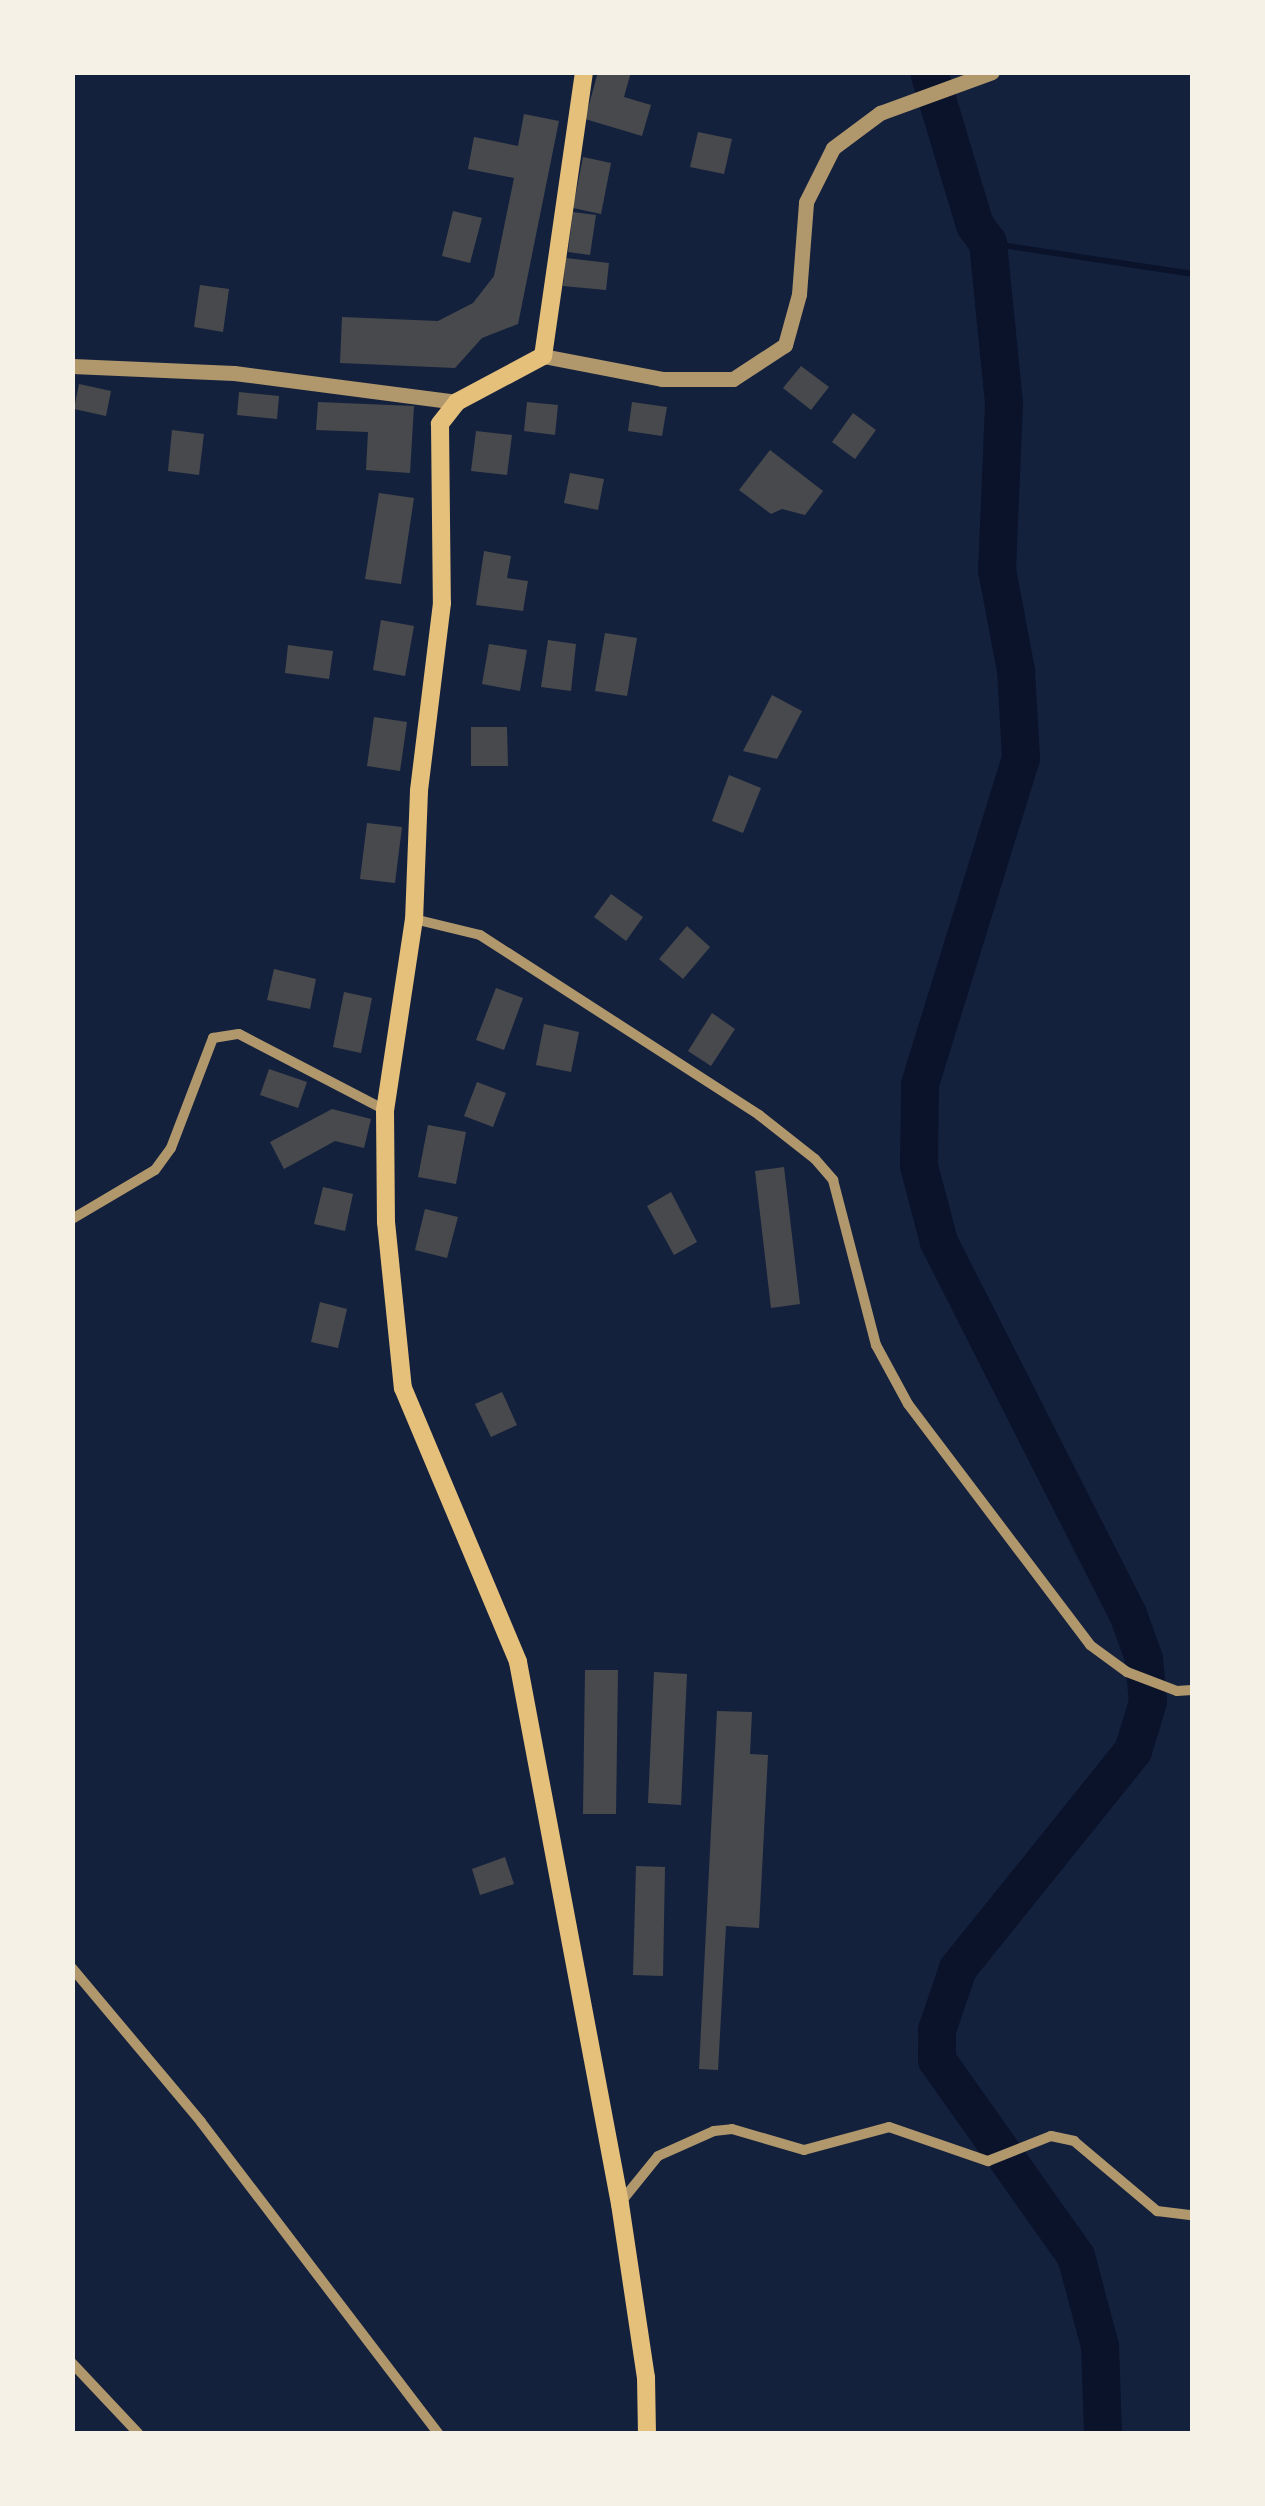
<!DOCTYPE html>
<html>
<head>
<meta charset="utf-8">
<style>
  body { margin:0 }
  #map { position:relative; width:1265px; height:2506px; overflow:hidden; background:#14213d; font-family:Cabin,sans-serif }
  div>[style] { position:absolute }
  .stream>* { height:6px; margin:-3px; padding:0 3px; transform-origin:3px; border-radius:3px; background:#0b132b }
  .river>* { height:38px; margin:-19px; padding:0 19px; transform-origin:19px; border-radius:19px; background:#0b132b }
  .building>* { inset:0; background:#48494c }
  .minor>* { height:10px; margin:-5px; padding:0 5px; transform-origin:5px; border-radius:5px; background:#b1986c }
  .tertiary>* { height:15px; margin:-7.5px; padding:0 7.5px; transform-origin:7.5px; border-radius:7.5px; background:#b1986c }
  .secondary>* { height:18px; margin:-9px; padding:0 9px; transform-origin:9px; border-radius:9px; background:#e5c07b }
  span { translate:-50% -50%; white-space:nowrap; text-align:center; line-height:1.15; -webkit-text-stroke:10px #f6f1e7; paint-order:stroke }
  .frame { position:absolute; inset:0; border:75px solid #f6f1e7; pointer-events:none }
</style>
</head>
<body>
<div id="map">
  <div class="stream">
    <i style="left:988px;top:243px;width:206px;rotate:8.6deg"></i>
  </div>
  <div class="river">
    <i style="left:929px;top:72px;width:160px;rotate:73.3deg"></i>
    <i style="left:975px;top:225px;width:22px;rotate:54deg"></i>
    <i style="left:988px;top:243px;width:162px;rotate:84.3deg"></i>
    <i style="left:1004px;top:404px;width:166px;rotate:92.4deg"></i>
    <i style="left:997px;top:570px;width:103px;rotate:79.3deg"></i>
    <i style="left:1016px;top:671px;width:87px;rotate:86.7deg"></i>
    <i style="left:1021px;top:758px;width:342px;rotate:107.2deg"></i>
    <i style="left:920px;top:1085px;width:81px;rotate:90.7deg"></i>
    <i style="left:919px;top:1166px;width:79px;rotate:75.3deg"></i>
    <i style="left:939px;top:1242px;width:417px;rotate:63.1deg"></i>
    <i style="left:1128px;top:1614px;width:48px;rotate:70.4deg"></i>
    <i style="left:1144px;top:1659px;width:43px;rotate:84.7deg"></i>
    <i style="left:1148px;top:1702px;width:51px;rotate:107deg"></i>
    <i style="left:1133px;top:1751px;width:280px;rotate:128.8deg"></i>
    <i style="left:958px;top:1969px;width:65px;rotate:109deg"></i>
    <i style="left:937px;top:2030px;width:30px;rotate:90deg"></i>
    <i style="left:937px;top:2060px;width:240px;rotate:54.7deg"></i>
    <i style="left:1076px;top:2256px;width:93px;rotate:75.1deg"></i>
    <i style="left:1100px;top:2346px;width:88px;rotate:88deg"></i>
  </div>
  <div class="building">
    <i style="clip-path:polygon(598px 72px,631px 72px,624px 97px,651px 105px,642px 136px,585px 119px)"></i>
    <i style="clip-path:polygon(524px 114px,559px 121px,518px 324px,482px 338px,455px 368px,340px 363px,342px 317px,438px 321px,473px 303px,494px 276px,514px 178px,468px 169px,474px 137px,518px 146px)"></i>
    <i style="clip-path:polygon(698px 132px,732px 139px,724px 174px,690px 167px)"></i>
    <i style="clip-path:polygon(583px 157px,611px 163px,601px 214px,573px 208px)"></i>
    <i style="clip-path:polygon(453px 211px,482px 218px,470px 263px,442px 256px)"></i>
    <i style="clip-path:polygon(573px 212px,596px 215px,590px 255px,568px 252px)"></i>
    <i style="clip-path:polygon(566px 258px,609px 263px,606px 290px,563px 286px)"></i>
    <i style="clip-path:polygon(200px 285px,229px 289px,223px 332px,194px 327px)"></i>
    <i style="clip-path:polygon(801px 366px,829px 387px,811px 410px,783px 388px)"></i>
    <i style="clip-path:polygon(79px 384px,111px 391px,106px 416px,74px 409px)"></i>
    <i style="clip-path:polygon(239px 392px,279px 396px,277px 419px,237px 415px)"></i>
    <i style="clip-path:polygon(318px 402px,414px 406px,410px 473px,366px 470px,368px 432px,316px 430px)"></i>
    <i style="clip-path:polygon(527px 402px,558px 405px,555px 435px,524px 431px)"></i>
    <i style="clip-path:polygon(632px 402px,667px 407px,662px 436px,628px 431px)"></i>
    <i style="clip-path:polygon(853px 413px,876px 430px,855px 459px,832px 442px)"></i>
    <i style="clip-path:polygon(172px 430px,204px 434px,199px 475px,168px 471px)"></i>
    <i style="clip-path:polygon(476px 431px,512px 435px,507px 475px,471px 471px)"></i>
    <i style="clip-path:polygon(770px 450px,823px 491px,805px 515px,782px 509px,771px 514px,739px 490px)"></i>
    <i style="clip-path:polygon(570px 473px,604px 479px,598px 510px,564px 503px)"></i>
    <i style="clip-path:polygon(379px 493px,414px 498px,401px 584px,365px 579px)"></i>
    <i style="clip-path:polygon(484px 551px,511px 556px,507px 578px,528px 581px,523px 611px,476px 605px)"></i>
    <i style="clip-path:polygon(381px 620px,414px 626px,405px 676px,373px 670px)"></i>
    <i style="clip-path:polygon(605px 633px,637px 638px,627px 696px,595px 691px)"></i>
    <i style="clip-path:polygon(548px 640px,576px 644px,571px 691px,541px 687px)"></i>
    <i style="clip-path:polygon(489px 644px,527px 650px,520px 691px,482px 684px)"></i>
    <i style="clip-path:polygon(288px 645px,333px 651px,329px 679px,285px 673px)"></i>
    <i style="clip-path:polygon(772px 695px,802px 711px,777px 759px,743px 751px)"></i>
    <i style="clip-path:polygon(374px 717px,407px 722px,400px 771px,367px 766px)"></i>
    <i style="clip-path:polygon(471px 727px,507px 727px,508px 766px,471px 766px)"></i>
    <i style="clip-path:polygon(729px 775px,761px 788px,743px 833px,712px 821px)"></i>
    <i style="clip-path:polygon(367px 823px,402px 827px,395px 883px,360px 879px)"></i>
    <i style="clip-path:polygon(611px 894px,643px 917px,626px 941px,594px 917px)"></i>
    <i style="clip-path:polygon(687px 926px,710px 947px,683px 979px,659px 959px)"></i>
    <i style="clip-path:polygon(274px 969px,316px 979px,310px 1009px,267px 1000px)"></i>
    <i style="clip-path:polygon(496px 988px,523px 998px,504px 1050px,476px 1040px)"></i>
    <i style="clip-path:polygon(344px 992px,372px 998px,361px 1053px,333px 1047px)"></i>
    <i style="clip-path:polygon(712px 1013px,735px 1029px,711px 1066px,688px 1051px)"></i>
    <i style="clip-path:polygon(544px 1024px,579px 1032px,571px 1072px,536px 1065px)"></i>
    <i style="clip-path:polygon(269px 1069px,307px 1082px,298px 1108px,260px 1095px)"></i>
    <i style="clip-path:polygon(477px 1082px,506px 1093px,493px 1127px,464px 1116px)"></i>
    <i style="clip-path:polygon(332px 1109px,371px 1119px,364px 1148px,335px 1141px,284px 1169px,270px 1142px)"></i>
    <i style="clip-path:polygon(428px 1125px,466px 1132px,456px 1184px,418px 1177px)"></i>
    <i style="clip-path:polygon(784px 1167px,800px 1304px,771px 1308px,755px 1171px)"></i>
    <i style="clip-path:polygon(323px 1187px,353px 1194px,345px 1231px,314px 1224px)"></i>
    <i style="clip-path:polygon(671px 1192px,697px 1242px,674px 1255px,647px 1206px)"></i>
    <i style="clip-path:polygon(425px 1209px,458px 1217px,447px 1258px,415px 1250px)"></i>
    <i style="clip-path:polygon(320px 1302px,347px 1309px,338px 1348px,311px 1342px)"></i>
    <i style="clip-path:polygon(502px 1392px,517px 1425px,491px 1437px,475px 1404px)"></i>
    <i style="clip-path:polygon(585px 1670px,618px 1670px,616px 1814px,583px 1814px)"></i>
    <i style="clip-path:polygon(654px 1672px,687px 1674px,681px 1805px,648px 1803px)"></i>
    <i style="clip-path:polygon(717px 1711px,752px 1712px,750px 1754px,768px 1755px,759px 1928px,726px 1926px,718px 2070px,699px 2069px)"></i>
    <i style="clip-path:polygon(505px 1857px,514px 1884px,480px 1895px,472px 1869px)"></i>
    <i style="clip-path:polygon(636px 1866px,665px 1867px,663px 1976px,633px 1975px)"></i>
  </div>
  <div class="minor">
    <i style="left:414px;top:919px;width:68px;rotate:13.6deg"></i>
    <i style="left:480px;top:935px;width:332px;rotate:32.8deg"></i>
    <i style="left:759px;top:1115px;width:71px;rotate:38.2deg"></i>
    <i style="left:815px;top:1159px;width:28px;rotate:49deg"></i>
    <i style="left:833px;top:1180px;width:171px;rotate:75.4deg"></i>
    <i style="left:876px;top:1345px;width:67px;rotate:61.5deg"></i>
    <i style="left:908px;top:1404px;width:302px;rotate:52.9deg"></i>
    <i style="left:1090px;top:1645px;width:46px;rotate:36.1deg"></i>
    <i style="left:1127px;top:1672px;width:53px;rotate:20.8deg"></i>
    <i style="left:1177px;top:1691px;width:15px;rotate:-4deg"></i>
    <i style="left:72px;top:1219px;width:96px;rotate:-30.6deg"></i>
    <i style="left:155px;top:1170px;width:27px;rotate:-54deg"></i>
    <i style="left:171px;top:1148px;width:118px;rotate:-69.1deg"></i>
    <i style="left:213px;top:1038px;width:26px;rotate:-9deg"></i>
    <i style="left:239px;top:1034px;width:165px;rotate:27.5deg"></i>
    <i style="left:72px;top:1968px;width:201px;rotate:50deg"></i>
    <i style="left:201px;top:2122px;width:392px;rotate:52.7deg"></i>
    <i style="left:620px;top:2203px;width:60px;rotate:-51deg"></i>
    <i style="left:658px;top:2156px;width:61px;rotate:-24.1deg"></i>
    <i style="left:714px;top:2131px;width:18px;rotate:-6deg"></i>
    <i style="left:732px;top:2129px;width:75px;rotate:16.3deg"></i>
    <i style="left:804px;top:2150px;width:88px;rotate:-15.1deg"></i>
    <i style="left:889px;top:2127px;width:105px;rotate:19deg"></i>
    <i style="left:988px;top:2161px;width:68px;rotate:-21.6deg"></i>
    <i style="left:1051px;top:2136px;width:24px;rotate:12deg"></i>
    <i style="left:1074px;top:2141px;width:109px;rotate:40.1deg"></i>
    <i style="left:1157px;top:2211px;width:35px;rotate:7deg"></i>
    <i style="left:72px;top:2363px;width:98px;rotate:46.7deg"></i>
  </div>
  <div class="tertiary">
    <i style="left:543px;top:356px;width:121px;rotate:10.9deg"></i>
    <i style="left:662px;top:379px;width:71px"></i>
    <i style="left:733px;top:379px;width:62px;rotate:-33.2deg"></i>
    <i style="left:785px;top:345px;width:53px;rotate:-74.6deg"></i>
    <i style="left:799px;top:294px;width:92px;rotate:-85.6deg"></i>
    <i style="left:806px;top:202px;width:60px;rotate:-63.4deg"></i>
    <i style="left:833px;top:148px;width:59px;rotate:-36.7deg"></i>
    <i style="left:880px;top:113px;width:119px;rotate:-20.1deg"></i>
    <i style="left:72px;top:366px;width:162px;rotate:2.5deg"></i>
    <i style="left:234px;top:373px;width:225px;rotate:7.4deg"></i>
  </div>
  <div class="secondary">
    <i style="left:584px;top:72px;width:287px;rotate:98.2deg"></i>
    <i style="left:543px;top:356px;width:98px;rotate:151.9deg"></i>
    <i style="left:457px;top:402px;width:28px;rotate:128deg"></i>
    <i style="left:440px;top:424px;width:179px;rotate:89.4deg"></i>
    <i style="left:442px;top:603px;width:189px;rotate:97deg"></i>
    <i style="left:419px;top:791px;width:128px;rotate:92.2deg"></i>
    <i style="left:414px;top:919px;width:193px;rotate:98.6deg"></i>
    <i style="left:385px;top:1110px;width:112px;rotate:89.5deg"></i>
    <i style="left:386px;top:1222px;width:167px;rotate:84.2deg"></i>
    <i style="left:403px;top:1388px;width:297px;rotate:67.2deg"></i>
    <i style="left:518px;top:1662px;width:552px;rotate:79.34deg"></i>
    <i style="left:620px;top:2204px;width:175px;rotate:81.5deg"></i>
    <i style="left:646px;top:2377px;width:57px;rotate:89deg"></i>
  </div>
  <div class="frame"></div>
</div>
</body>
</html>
